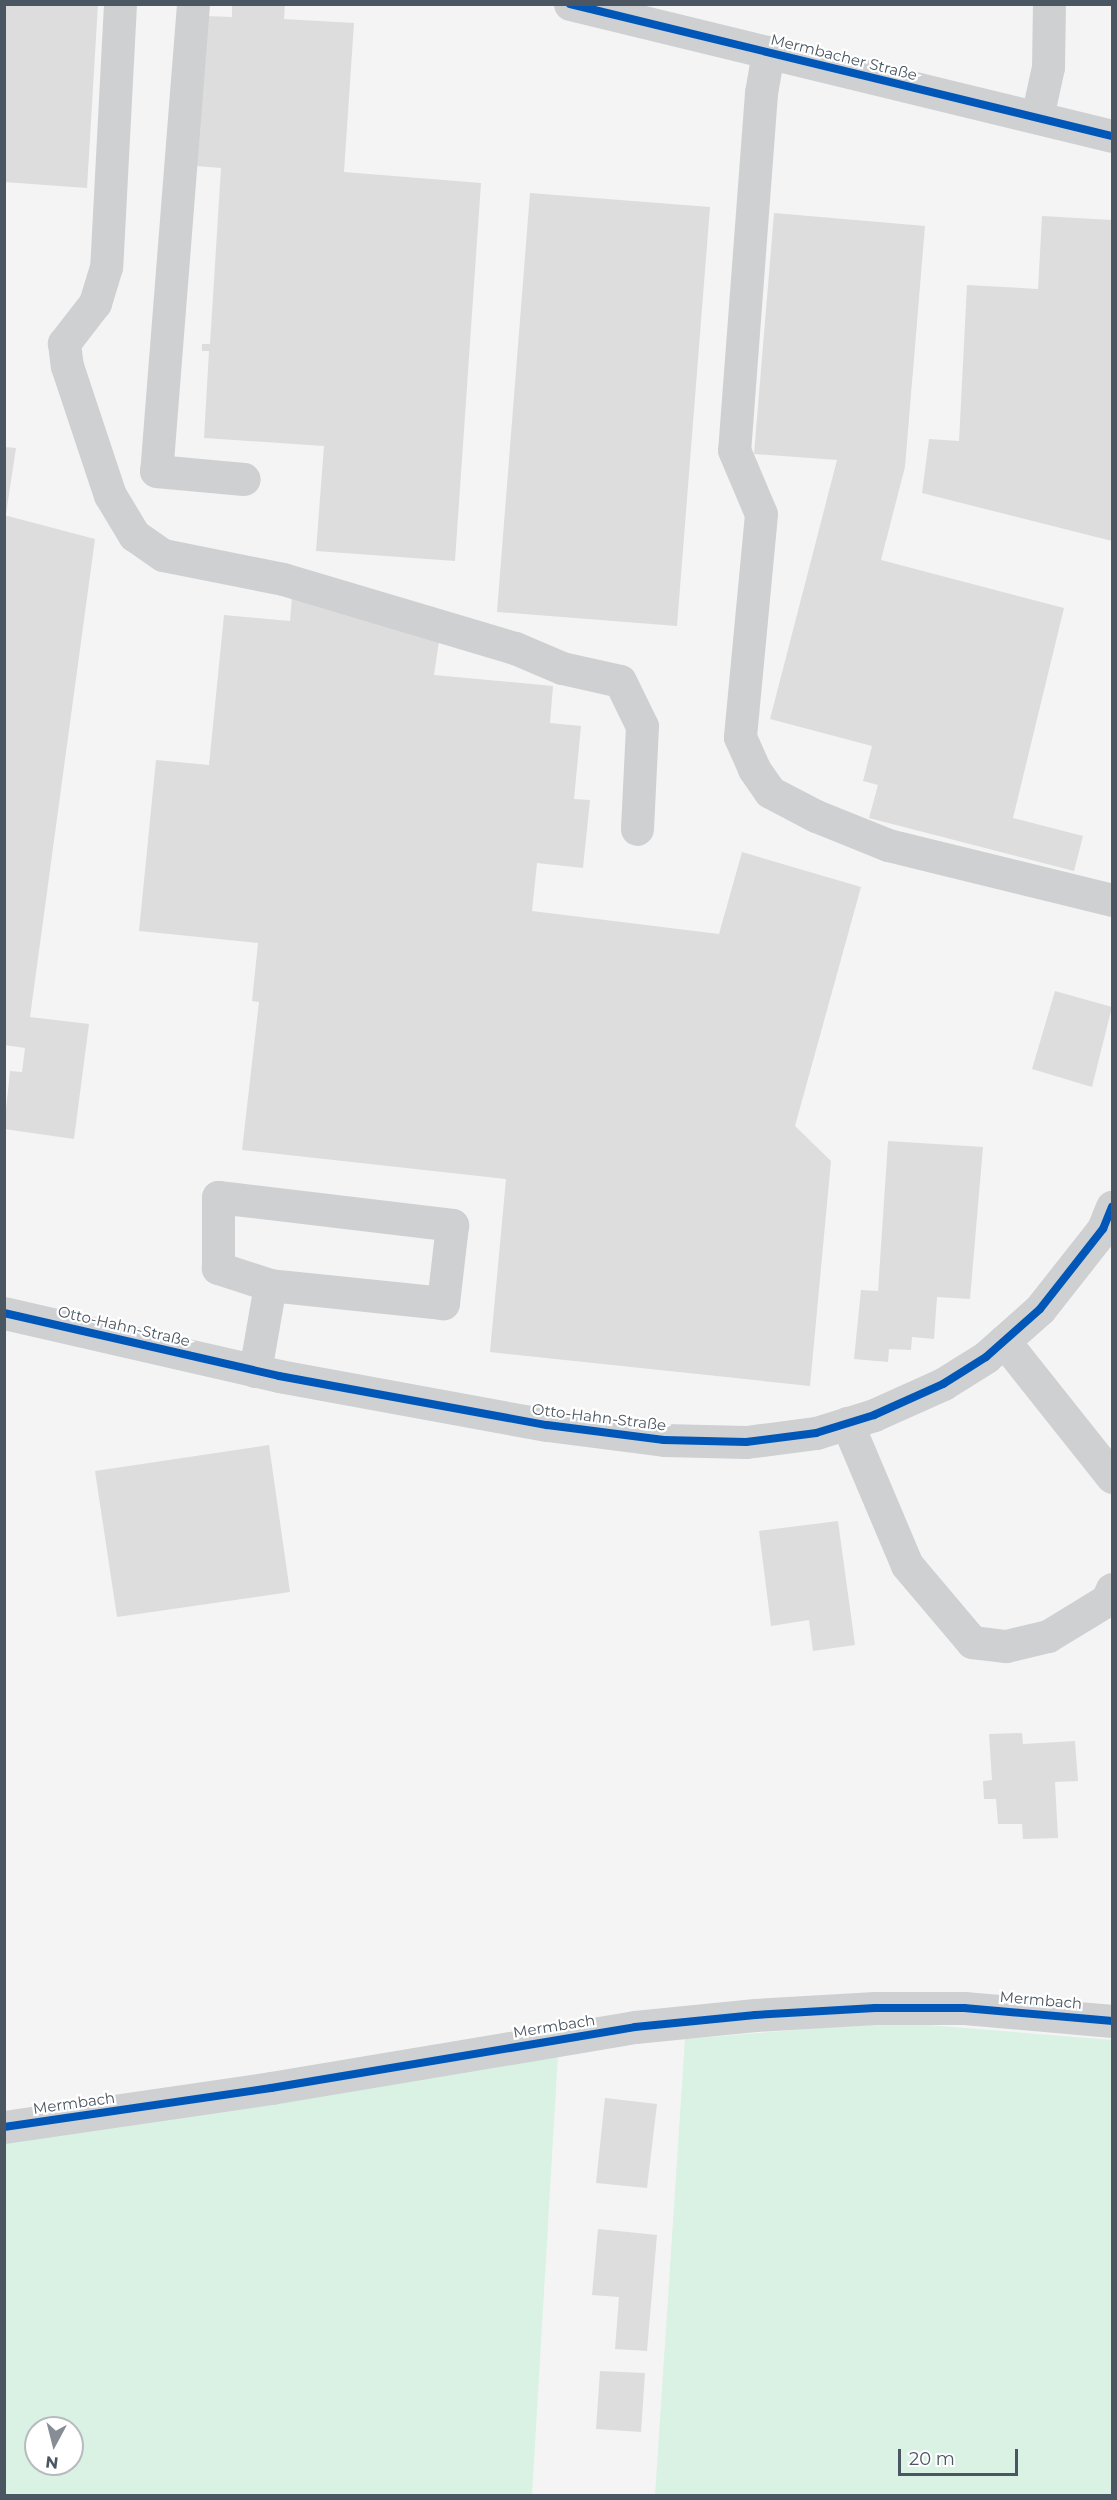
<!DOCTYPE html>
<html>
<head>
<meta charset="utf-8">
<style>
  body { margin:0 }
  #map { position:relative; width:1117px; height:2500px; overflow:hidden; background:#f4f4f4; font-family:Montserrat,sans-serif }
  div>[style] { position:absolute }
  .green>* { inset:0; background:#d9f2e3 }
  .building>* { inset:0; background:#ddddde }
  .minor>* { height:33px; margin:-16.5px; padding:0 16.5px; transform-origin:16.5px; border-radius:16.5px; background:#ced0d2 }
  .cycleway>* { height:8px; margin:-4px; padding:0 4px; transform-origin:4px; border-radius:4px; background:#0057b8 }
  span { translate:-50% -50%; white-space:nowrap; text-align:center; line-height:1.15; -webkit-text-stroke:4.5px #fff; paint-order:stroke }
  .street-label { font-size:15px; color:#4a5661 }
  .frame { position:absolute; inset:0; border:6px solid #4a5661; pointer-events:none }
  .north { position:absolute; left:24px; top:2416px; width:60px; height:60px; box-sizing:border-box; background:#fff; border:2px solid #b7bbc0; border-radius:50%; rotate:187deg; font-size:16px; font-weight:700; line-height:24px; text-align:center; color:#4a5661 }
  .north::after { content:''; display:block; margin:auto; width:21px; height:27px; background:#868d94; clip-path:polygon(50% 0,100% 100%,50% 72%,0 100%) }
  .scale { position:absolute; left:898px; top:2449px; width:120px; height:27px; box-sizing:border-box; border:3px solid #4a5661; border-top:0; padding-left:8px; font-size:18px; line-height:21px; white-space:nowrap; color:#4a5661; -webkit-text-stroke:4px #fff; paint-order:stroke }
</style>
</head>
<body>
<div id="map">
  <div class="green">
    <i style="clip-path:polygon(892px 2022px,1112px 2040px,1112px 2495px,655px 2496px,685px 2039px)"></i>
    <i style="clip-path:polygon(evenodd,558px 2054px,532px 2495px,5px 2495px,4px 2132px,558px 2054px,36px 2428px,72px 2428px,72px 2464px,36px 2464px,36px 2428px)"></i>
  </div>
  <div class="building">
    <i style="clip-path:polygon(4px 4px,98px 4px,87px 188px,4px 182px)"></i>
    <i style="clip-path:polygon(232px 4px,285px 4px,284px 19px,354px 23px,344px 172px,481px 183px,455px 561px,316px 551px,324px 446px,204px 438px,209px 351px,202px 351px,202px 344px,210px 344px,221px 168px,196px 166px,206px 16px,232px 17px)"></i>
    <i style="clip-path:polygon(530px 193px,710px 207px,677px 626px,497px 612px)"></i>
    <i style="clip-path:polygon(774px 213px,925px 226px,905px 467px,881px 560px,1064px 608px,1013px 818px,1083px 836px,1074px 871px,869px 818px,878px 785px,863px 781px,872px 746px,770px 719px,837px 460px,754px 454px)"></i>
    <i style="clip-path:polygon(1042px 216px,1112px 220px,1112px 541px,922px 493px,929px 439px,959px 441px,967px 285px,1038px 289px)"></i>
    <i style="clip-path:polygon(4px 447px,16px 448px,6px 514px,4px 514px)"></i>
    <i style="clip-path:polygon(4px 515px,95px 539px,30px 1017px,89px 1024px,74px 1139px,4px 1129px,10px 1071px,22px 1072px,25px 1048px,4px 1045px)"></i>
    <i style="clip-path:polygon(292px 597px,439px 641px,434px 675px,553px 686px,550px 723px,581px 726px,574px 799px,590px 800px,583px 868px,537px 863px,532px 911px,719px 934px,742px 852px,861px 887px,795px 1126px,831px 1161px,810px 1386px,490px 1352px,506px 1179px,242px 1150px,259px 1002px,252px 1001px,258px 943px,139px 931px,156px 760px,209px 765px,224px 615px,290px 621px)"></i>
    <i style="clip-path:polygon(1055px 991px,1112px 1007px,1092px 1087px,1032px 1069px)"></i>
    <i style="clip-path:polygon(888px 1141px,983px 1147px,970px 1299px,937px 1297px,934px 1339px,912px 1337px,911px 1350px,889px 1349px,888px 1362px,854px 1359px,861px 1290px,878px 1291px)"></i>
    <i style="clip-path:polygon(269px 1445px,290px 1592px,117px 1617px,95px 1471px)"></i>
    <i style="clip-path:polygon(838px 1521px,855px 1645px,813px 1651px,809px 1620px,771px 1626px,759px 1531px)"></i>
    <i style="clip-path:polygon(1022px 1733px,1023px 1744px,1075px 1741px,1078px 1781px,1055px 1782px,1058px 1838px,1023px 1839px,1022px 1824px,998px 1824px,996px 1799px,984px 1799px,983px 1781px,992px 1780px,989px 1734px)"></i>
    <i style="clip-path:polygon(605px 2098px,657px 2104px,647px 2188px,596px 2183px)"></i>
    <i style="clip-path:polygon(598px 2229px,657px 2235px,647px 2351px,615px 2349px,619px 2297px,592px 2295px)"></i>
    <i style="clip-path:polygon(600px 2371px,645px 2373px,641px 2432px,596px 2429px)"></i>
  </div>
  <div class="minor">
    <i style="left:120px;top:4px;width:263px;rotate:93deg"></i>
    <i style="left:106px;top:267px;width:38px;rotate:107deg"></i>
    <i style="left:95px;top:303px;width:51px;rotate:127.8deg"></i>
    <i style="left:64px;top:343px;width:23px;rotate:83deg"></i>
    <i style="left:67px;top:366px;width:136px;rotate:71.6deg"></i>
    <i style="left:110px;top:495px;width:47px;rotate:59deg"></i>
    <i style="left:134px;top:535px;width:35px;rotate:35deg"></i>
    <i style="left:163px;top:555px;width:122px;rotate:11.3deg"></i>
    <i style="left:283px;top:579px;width:242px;rotate:16.6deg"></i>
    <i style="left:515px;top:648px;width:51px;rotate:23.1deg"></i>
    <i style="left:562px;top:668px;width:59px;rotate:12.6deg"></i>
    <i style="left:620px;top:681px;width:50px;rotate:63.9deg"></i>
    <i style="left:642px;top:726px;width:103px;rotate:92.8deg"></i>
    <i style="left:193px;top:4px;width:468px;rotate:94.5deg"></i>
    <i style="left:156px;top:471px;width:88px;rotate:5.2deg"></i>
    <i style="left:570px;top:4px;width:558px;rotate:13.69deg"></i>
    <i style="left:768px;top:52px;width:42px;rotate:99.7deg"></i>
    <i style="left:761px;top:93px;width:358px;rotate:94.3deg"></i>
    <i style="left:734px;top:450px;width:69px;rotate:67.1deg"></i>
    <i style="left:761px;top:514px;width:224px;rotate:95.4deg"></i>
    <i style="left:740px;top:737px;width:35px;rotate:66deg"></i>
    <i style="left:754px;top:769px;width:28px;rotate:55deg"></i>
    <i style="left:770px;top:792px;width:52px;rotate:27.6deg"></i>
    <i style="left:816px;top:816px;width:78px;rotate:21.9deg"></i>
    <i style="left:888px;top:845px;width:231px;rotate:13.8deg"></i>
    <i style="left:1037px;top:117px;width:51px;rotate:-77.6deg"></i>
    <i style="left:1048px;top:67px;width:63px;rotate:-89.1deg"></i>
    <i style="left:4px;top:1313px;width:282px;rotate:12.9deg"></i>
    <i style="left:279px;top:1376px;width:272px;rotate:10.4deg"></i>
    <i style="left:547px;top:1425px;width:118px;rotate:7.3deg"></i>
    <i style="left:664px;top:1440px;width:82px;rotate:1.4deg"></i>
    <i style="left:746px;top:1442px;width:71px;rotate:-7.3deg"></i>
    <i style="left:816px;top:1433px;width:61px;rotate:-17.2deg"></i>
    <i style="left:874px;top:1415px;width:76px;rotate:-24.2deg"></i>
    <i style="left:943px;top:1384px;width:51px;rotate:-32.1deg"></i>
    <i style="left:986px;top:1357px;width:72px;rotate:-41.6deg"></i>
    <i style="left:1040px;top:1309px;width:102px;rotate:-51.8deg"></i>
    <i style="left:1103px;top:1229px;width:24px;rotate:-68deg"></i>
    <i style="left:1004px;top:1341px;width:174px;rotate:51.5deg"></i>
    <i style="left:255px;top:1371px;width:87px;rotate:-80.1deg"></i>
    <i style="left:270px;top:1285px;width:55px;rotate:-161.9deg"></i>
    <i style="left:218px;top:1268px;width:71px;rotate:-90deg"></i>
    <i style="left:218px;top:1197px;width:236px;rotate:6.8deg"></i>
    <i style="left:452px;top:1225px;width:79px;rotate:96.6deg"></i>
    <i style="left:443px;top:1303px;width:174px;rotate:-174.1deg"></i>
    <i style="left:847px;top:1423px;width:154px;rotate:67.1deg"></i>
    <i style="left:907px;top:1565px;width:101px;rotate:49.8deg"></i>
    <i style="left:972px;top:1642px;width:34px;rotate:7deg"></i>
    <i style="left:1006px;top:1646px;width:43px;rotate:-13.4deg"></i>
    <i style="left:1048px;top:1636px;width:69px;rotate:-31.4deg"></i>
    <i style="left:1107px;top:1600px;width:12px;rotate:-66deg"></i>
    <i style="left:4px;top:2127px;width:270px;rotate:-8.3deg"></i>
    <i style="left:271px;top:2088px;width:369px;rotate:-9.5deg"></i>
    <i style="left:635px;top:2027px;width:121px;rotate:-5.7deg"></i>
    <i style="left:755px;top:2015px;width:120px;rotate:-3.3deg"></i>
    <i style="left:875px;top:2008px;width:89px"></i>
    <i style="left:964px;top:2008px;width:149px;rotate:5deg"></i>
  </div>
  <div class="cycleway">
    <i style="left:570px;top:4px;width:558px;rotate:13.69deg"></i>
    <i style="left:4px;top:1313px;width:282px;rotate:12.9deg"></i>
    <i style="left:279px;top:1376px;width:272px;rotate:10.4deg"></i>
    <i style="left:547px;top:1425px;width:118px;rotate:7.3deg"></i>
    <i style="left:664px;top:1440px;width:82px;rotate:1.4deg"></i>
    <i style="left:746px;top:1442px;width:71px;rotate:-7.3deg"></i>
    <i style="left:816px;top:1433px;width:61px;rotate:-17.2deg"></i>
    <i style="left:874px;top:1415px;width:76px;rotate:-24.2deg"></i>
    <i style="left:943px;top:1384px;width:51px;rotate:-32.1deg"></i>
    <i style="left:986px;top:1357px;width:72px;rotate:-41.6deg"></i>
    <i style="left:1040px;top:1309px;width:102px;rotate:-51.8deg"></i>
    <i style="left:1103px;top:1229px;width:24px;rotate:-68deg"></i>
    <i style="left:4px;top:2127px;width:270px;rotate:-8.3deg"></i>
    <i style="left:271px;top:2088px;width:369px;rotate:-9.5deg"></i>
    <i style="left:635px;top:2027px;width:121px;rotate:-5.7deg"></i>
    <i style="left:755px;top:2015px;width:120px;rotate:-3.3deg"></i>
    <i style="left:875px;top:2008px;width:89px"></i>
    <i style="left:964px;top:2008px;width:149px;rotate:5deg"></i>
  </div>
  <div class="street-label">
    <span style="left:844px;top:57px;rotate:14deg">Mermbacher Straße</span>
    <span style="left:124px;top:1326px;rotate:13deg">Otto-Hahn-Straße</span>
    <span style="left:599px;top:1417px;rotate:7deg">Otto-Hahn-Straße</span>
    <span style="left:1041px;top:2000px;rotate:5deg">Mermbach</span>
    <span style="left:554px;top:2026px;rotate:-9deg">Mermbach</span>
    <span style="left:74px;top:2103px;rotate:-8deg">Mermbach</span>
  </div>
  <div class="frame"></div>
  <div class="north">N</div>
  <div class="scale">20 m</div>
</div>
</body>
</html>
